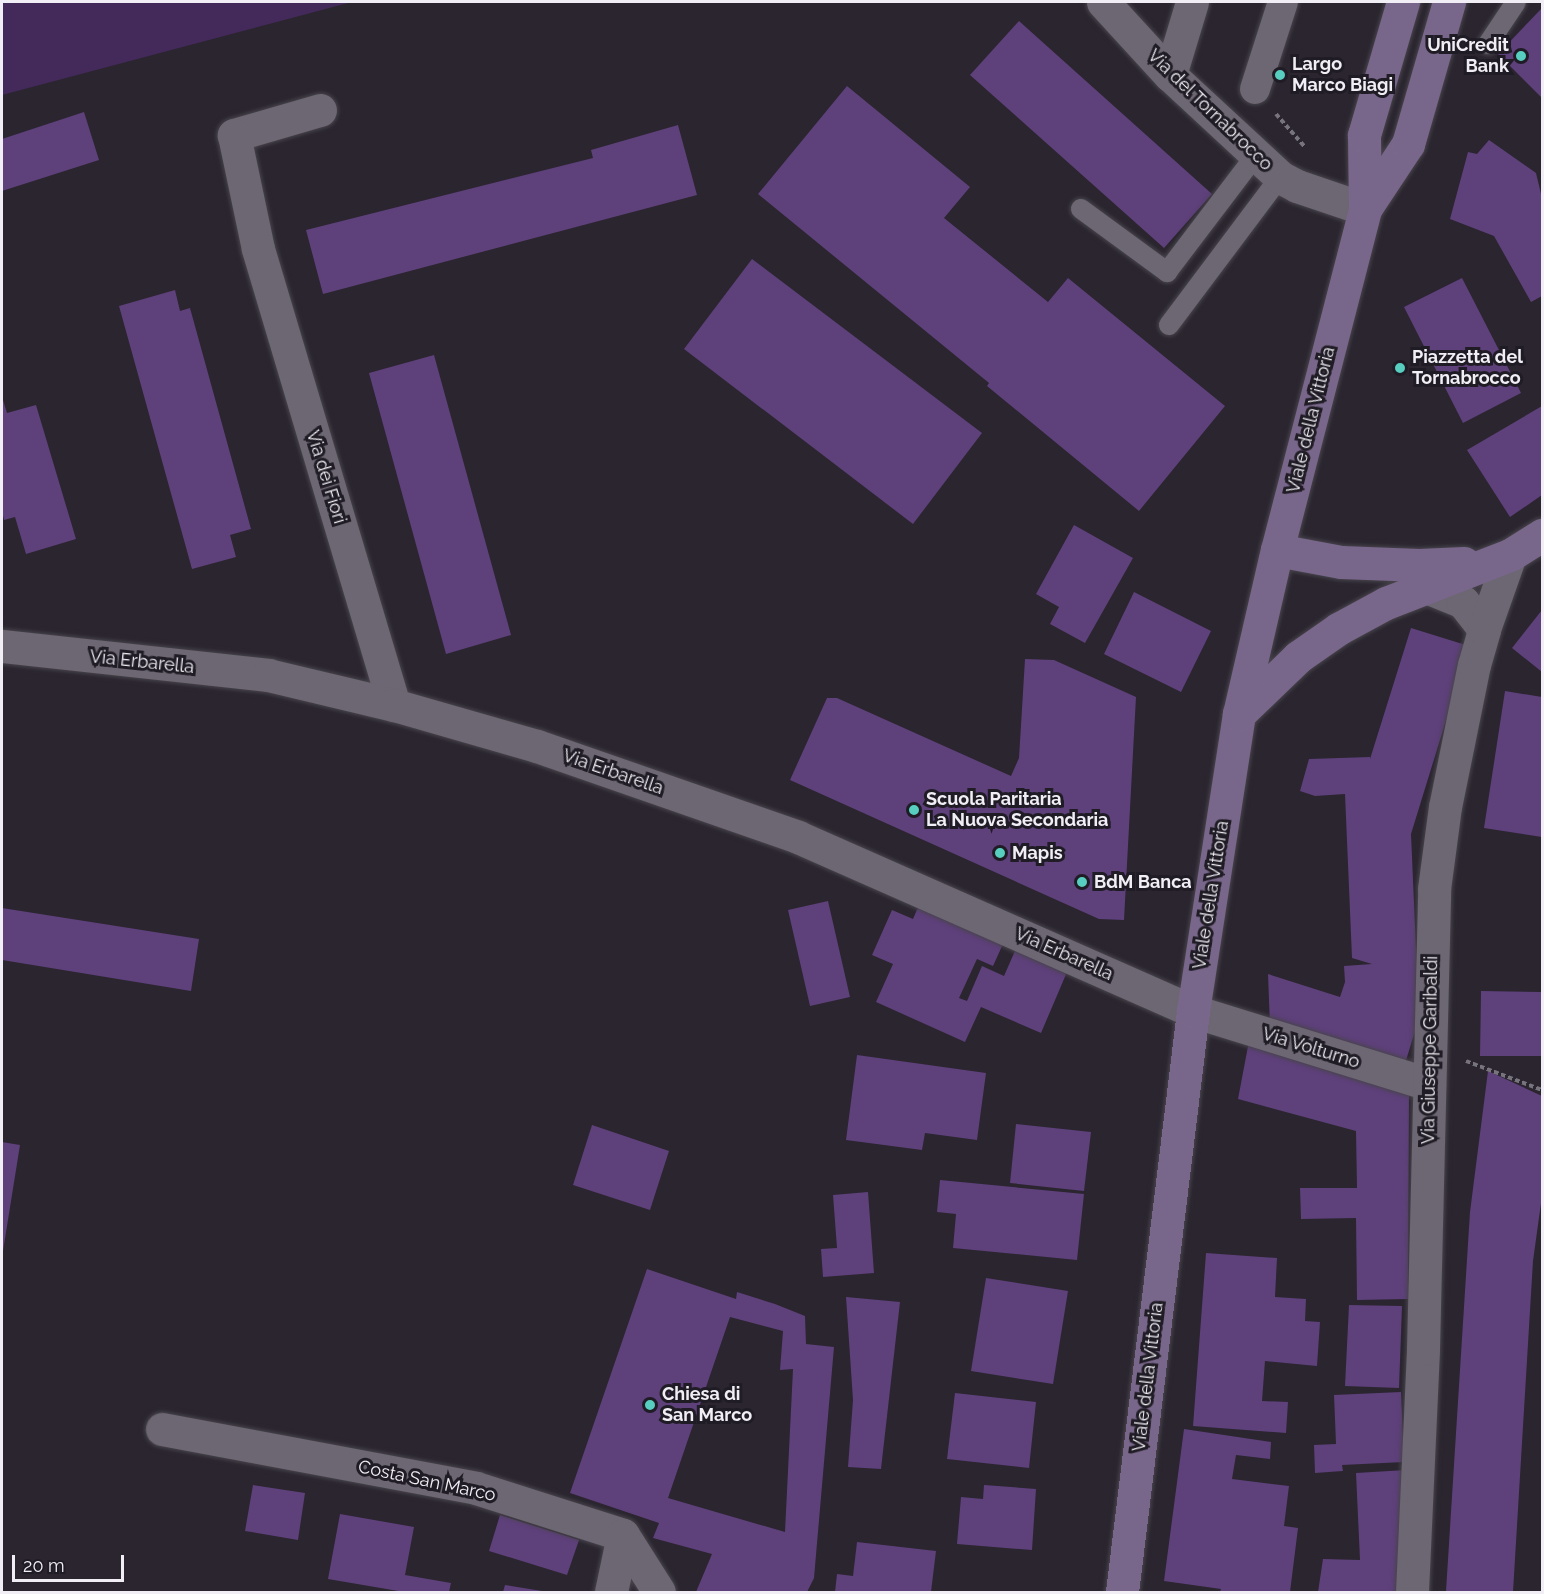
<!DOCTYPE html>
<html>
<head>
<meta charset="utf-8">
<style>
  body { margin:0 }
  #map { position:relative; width:1544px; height:1594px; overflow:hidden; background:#2a252f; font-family:Raleway,sans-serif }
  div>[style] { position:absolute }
  .green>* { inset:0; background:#432a5a }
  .building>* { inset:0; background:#5e407b }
  .path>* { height:4px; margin-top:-2px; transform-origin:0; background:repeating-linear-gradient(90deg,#78747d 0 4.5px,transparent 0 7.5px) }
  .roads { filter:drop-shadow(0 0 2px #48444c) drop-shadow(0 0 2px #48444c) }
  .service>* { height:20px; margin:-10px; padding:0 10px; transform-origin:10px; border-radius:10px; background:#6c6772 }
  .pedestrian>* { height:30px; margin:-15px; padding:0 15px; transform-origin:15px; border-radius:15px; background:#6c6772 }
  .minor>* { height:33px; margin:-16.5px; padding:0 16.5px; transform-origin:16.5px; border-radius:16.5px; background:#6c6772 }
  .tertiary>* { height:33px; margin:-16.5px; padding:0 16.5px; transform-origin:16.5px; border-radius:16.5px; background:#6c6772 }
  .secondary>* { height:33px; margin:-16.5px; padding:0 16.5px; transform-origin:16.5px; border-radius:16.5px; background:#79678b }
  .dots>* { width:16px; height:16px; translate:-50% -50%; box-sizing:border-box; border:3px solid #201c25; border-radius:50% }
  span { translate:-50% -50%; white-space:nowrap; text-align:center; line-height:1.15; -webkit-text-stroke:6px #201c25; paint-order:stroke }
  .poi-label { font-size:18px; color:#f1eef5; font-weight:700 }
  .right { translate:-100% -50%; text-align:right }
  .left { translate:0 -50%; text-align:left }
  .street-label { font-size:18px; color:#f1eef5 }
  .frame { position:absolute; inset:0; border:3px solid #f1eef5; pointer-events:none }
  .scale { position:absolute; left:12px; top:1555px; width:112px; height:27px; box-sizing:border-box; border:3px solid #f1eef5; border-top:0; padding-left:8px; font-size:18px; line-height:21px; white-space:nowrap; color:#f1eef5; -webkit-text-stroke:4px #201c25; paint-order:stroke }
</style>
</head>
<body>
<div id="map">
  <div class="green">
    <i style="clip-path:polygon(2px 2px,352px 2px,2px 95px)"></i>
  </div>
  <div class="building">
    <i style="clip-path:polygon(1542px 8px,1542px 98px,1498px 54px)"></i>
    <i style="clip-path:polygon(1019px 21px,1212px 194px,1164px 248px,970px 75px)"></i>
    <i style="clip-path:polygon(847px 86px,970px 187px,944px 218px,1048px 302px,1068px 278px,1225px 406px,1139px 511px,987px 386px,989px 383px,758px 194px)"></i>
    <i style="clip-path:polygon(84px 112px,99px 160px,2px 191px,2px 139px)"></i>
    <i style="clip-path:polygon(678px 125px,697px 195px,323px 294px,306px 230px,593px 158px,591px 150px)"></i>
    <i style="clip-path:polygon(1489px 140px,1536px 173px,1542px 198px,1542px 296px,1531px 302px,1494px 236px,1450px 219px,1468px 152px,1477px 154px)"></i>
    <i style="clip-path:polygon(752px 259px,982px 433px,913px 524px,684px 349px)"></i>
    <i style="clip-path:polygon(1462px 278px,1521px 393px,1463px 423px,1404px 307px)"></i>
    <i style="clip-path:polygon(175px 290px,180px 311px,190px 308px,251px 529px,230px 535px,236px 557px,192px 569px,119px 306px)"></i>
    <i style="clip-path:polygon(434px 355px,511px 635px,446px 654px,369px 373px)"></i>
    <i style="clip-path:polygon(2px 397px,7px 413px,36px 405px,76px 539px,26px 554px,15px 517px,4px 520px,2px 511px)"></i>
    <i style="clip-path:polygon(1542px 406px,1542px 495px,1510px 517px,1467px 450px)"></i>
    <i style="clip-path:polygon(1074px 525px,1133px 558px,1085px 643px,1050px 624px,1059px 607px,1036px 594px)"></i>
    <i style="clip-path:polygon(1134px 592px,1211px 631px,1181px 692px,1104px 654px)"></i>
    <i style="clip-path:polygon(1542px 610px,1542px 672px,1512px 648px)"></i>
    <i style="clip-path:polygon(1411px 628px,1469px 646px,1411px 834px,1419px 1018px,1404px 1067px,1270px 1026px,1268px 974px,1340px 997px,1345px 982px,1344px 966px,1372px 964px,1352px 958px,1345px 794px,1315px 796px,1300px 791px,1309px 759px,1370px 757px,1370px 759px)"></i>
    <i style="clip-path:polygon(1025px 659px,1054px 660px,1136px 697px,1124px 920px,1099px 919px,790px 780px,827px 698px,837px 698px,1011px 776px,1019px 758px)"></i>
    <i style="clip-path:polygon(1505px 691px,1542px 697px,1542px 837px,1484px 828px)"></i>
    <i style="clip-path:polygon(828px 901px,850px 997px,810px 1006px,788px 910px)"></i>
    <i style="clip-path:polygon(919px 905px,1003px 944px,993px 966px,977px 959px,959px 998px,967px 1001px,982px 966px,1004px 976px,1018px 944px,1070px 965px,1041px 1033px,981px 1007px,965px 1042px,876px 1002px,893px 964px,872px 955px,892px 910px,913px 919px)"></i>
    <i style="clip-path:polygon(2px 908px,199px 939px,191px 991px,2px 960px)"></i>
    <i style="clip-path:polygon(1481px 991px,1542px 992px,1542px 1056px,1480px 1056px)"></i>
    <i style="clip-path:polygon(1249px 1041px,1409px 1092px,1408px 1299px,1357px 1300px,1356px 1218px,1301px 1219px,1300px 1188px,1357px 1188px,1356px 1131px,1238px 1099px)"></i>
    <i style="clip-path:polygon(857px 1055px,986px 1073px,977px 1140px,925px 1133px,922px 1150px,846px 1140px)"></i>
    <i style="clip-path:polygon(1488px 1071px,1542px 1096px,1542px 1196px,1533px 1261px,1513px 1592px,1446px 1591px,1470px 1212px)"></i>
    <i style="clip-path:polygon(1016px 1124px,1091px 1132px,1084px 1191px,1010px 1183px)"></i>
    <i style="clip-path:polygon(592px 1125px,669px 1151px,650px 1210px,573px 1185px)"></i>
    <i style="clip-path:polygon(2px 1142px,20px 1145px,3px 1251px,2px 1251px)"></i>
    <i style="clip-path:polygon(940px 1180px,1084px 1194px,1077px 1260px,953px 1248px,956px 1214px,937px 1212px)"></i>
    <i style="clip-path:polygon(868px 1192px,874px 1273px,823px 1277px,821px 1249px,837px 1248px,833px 1195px)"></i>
    <i style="clip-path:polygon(1206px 1253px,1277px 1258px,1275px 1297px,1306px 1299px,1305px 1321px,1320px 1322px,1317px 1366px,1265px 1361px,1262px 1401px,1288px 1402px,1286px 1433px,1193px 1426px)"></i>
    <i style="clip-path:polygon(evenodd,647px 1269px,736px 1299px,737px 1292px,775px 1304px,805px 1316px,806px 1344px,834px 1347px,814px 1578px,807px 1592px,696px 1592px,712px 1554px,653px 1538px,659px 1523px,570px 1493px,647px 1269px,730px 1317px,783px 1331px,780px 1370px,793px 1369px,785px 1532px,668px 1498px,730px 1317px)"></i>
    <i style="clip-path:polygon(986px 1278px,1068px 1291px,1053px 1384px,971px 1371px)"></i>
    <i style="clip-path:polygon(846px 1297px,900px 1302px,881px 1469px,848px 1467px,853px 1400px)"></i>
    <i style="clip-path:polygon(1349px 1305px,1402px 1306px,1399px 1388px,1345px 1386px)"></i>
    <i style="clip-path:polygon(1401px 1392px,1404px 1462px,1342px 1465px,1343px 1471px,1315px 1473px,1314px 1445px,1336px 1444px,1334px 1395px)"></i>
    <i style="clip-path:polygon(955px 1393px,1036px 1402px,1029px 1468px,947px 1459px)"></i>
    <i style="clip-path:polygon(1184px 1429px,1271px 1442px,1270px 1459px,1236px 1455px,1232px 1479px,1289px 1486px,1284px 1526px,1298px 1528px,1290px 1592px,1220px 1592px,1221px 1589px,1164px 1581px)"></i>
    <i style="clip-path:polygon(1406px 1470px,1402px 1592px,1318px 1592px,1323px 1559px,1360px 1560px,1356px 1473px)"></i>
    <i style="clip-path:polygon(253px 1485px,305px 1493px,298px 1540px,245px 1531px)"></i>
    <i style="clip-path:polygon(984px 1485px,1036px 1489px,1032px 1550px,957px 1544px,961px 1497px,983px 1499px)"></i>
    <i style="clip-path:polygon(340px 1514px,414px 1527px,405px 1575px,451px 1583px,449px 1592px,404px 1592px,328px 1579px)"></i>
    <i style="clip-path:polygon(500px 1515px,579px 1540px,567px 1575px,489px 1551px)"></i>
    <i style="clip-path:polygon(857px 1542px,936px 1551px,931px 1592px,835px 1592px,837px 1574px,853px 1576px)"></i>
    <i style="clip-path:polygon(505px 1585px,542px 1591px,542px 1592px,503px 1592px)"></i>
  </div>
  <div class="path">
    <i style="left:1276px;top:114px;width:44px;rotate:48.7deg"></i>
    <i style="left:1466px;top:1061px;width:81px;rotate:20.9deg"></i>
  </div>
  <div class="roads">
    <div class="service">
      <i style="left:1488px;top:44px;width:50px;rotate:-56.3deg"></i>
      <i style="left:1081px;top:209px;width:107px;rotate:36.2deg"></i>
      <i style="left:1167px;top:272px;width:146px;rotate:-52.8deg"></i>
      <i style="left:1169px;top:325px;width:185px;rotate:-53.1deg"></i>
    </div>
    <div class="pedestrian">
      <i style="left:1255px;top:89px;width:91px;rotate:-72.2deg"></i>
    </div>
    <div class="minor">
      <i style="left:1103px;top:2px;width:99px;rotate:47.5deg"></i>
      <i style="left:1170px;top:75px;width:150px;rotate:42.8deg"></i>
      <i style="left:1280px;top:177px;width:19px;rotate:28deg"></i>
      <i style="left:1297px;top:186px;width:72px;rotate:18.7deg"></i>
      <i style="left:1170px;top:75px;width:76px;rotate:-73.2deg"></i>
      <i style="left:320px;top:110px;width:90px;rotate:163.8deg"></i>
      <i style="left:234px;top:135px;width:116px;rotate:78.1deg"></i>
      <i style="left:258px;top:249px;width:476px;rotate:73.4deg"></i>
      <i style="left:1426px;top:587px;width:40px;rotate:22deg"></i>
      <i style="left:1463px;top:602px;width:34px;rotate:52deg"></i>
      <i style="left:1193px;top:1011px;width:247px;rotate:17.2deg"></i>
      <i style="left:162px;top:1429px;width:319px;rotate:10.6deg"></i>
      <i style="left:476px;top:1488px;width:154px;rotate:17.7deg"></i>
      <i style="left:623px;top:1535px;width:67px;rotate:57.7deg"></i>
      <i style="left:611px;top:1592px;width:58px;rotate:-78.1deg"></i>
      <i style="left:1412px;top:1592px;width:243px;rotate:-87.4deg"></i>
      <i style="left:1423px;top:1349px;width:460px;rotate:-88.6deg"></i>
      <i style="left:1434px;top:889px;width:83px;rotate:-82.4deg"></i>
      <i style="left:1445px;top:807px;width:145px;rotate:-78.5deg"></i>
      <i style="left:1474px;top:665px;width:37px;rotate:-74deg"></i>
      <i style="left:1484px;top:629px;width:78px;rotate:-70.6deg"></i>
    </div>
    <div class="tertiary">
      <i style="left:2px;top:646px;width:268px;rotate:6.2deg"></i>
      <i style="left:268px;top:675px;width:130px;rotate:13.4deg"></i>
      <i style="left:394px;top:705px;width:149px;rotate:16deg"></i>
      <i style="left:537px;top:746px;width:276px;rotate:19.2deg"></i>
      <i style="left:798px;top:837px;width:432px;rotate:23.8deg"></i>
    </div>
    <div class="secondary">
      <i style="left:1365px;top:209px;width:78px;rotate:-56.5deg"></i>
      <i style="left:1408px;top:144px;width:148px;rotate:-73.9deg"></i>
      <i style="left:1277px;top:550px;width:65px;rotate:10.6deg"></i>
      <i style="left:1341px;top:562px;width:78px;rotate:2.2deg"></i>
      <i style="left:1419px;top:565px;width:45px;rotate:-2.5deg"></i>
      <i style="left:1239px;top:714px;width:82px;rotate:-44deg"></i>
      <i style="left:1298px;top:657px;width:49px;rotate:-35deg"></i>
      <i style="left:1338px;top:629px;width:55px;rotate:-28.4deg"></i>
      <i style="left:1386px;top:603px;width:133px;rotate:-21.2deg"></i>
      <i style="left:1510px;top:555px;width:38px;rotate:-32deg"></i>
      <i style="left:1122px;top:1592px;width:585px;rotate:-83.03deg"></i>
      <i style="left:1193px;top:1011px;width:301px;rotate:-81.2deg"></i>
      <i style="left:1239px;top:714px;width:168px;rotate:-77deg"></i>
      <i style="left:1277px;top:550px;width:352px;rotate:-75.5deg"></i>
      <i style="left:1365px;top:209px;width:74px;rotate:-90.8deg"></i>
      <i style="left:1364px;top:135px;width:139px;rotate:-73.7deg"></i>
    </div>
  </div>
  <div class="dots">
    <i style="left:1521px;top:56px;background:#58cec0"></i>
    <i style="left:1280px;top:75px;background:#58cec0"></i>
    <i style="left:1400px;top:368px;background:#58cec0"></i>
    <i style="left:914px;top:810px;background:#58cec0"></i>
    <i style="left:1000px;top:853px;background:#58cec0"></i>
    <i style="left:1082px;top:882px;background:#58cec0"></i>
    <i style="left:650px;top:1405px;background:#58cec0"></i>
  </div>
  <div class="poi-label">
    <span class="right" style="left:1509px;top:56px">UniCredit<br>Bank</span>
    <span class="left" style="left:1292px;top:75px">Largo<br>Marco Biagi</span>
    <span class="left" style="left:1412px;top:368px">Piazzetta del<br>Tornabrocco</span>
    <span class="left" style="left:926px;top:810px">Scuola Paritaria<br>La Nuova Secondaria</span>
    <span class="left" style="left:1012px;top:853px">Mapis</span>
    <span class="left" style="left:1094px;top:882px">BdM Banca</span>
    <span class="left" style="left:662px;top:1405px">Chiesa di<br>San Marco</span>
  </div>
  <div class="street-label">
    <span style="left:1210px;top:110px;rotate:44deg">Via del Tornabrocco</span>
    <span style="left:1311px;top:420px;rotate:-76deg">Viale della Vittoria</span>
    <span style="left:326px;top:477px;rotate:73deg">Via dei Fiori</span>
    <span style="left:142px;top:662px;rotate:6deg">Via Erbarella</span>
    <span style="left:613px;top:772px;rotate:19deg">Via Erbarella</span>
    <span style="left:1211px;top:895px;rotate:-81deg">Viale della Vittoria</span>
    <span style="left:1064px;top:954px;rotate:24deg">Via Erbarella</span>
    <span style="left:1311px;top:1048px;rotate:17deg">Via Volturno</span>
    <span style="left:1430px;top:1050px;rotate:-89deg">Via Giuseppe Garibaldi</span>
    <span style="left:1148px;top:1377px;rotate:-83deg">Viale della Vittoria</span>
    <span style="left:427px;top:1481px;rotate:12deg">Costa San Marco</span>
  </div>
  <div class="frame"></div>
  <div class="scale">20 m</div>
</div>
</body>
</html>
